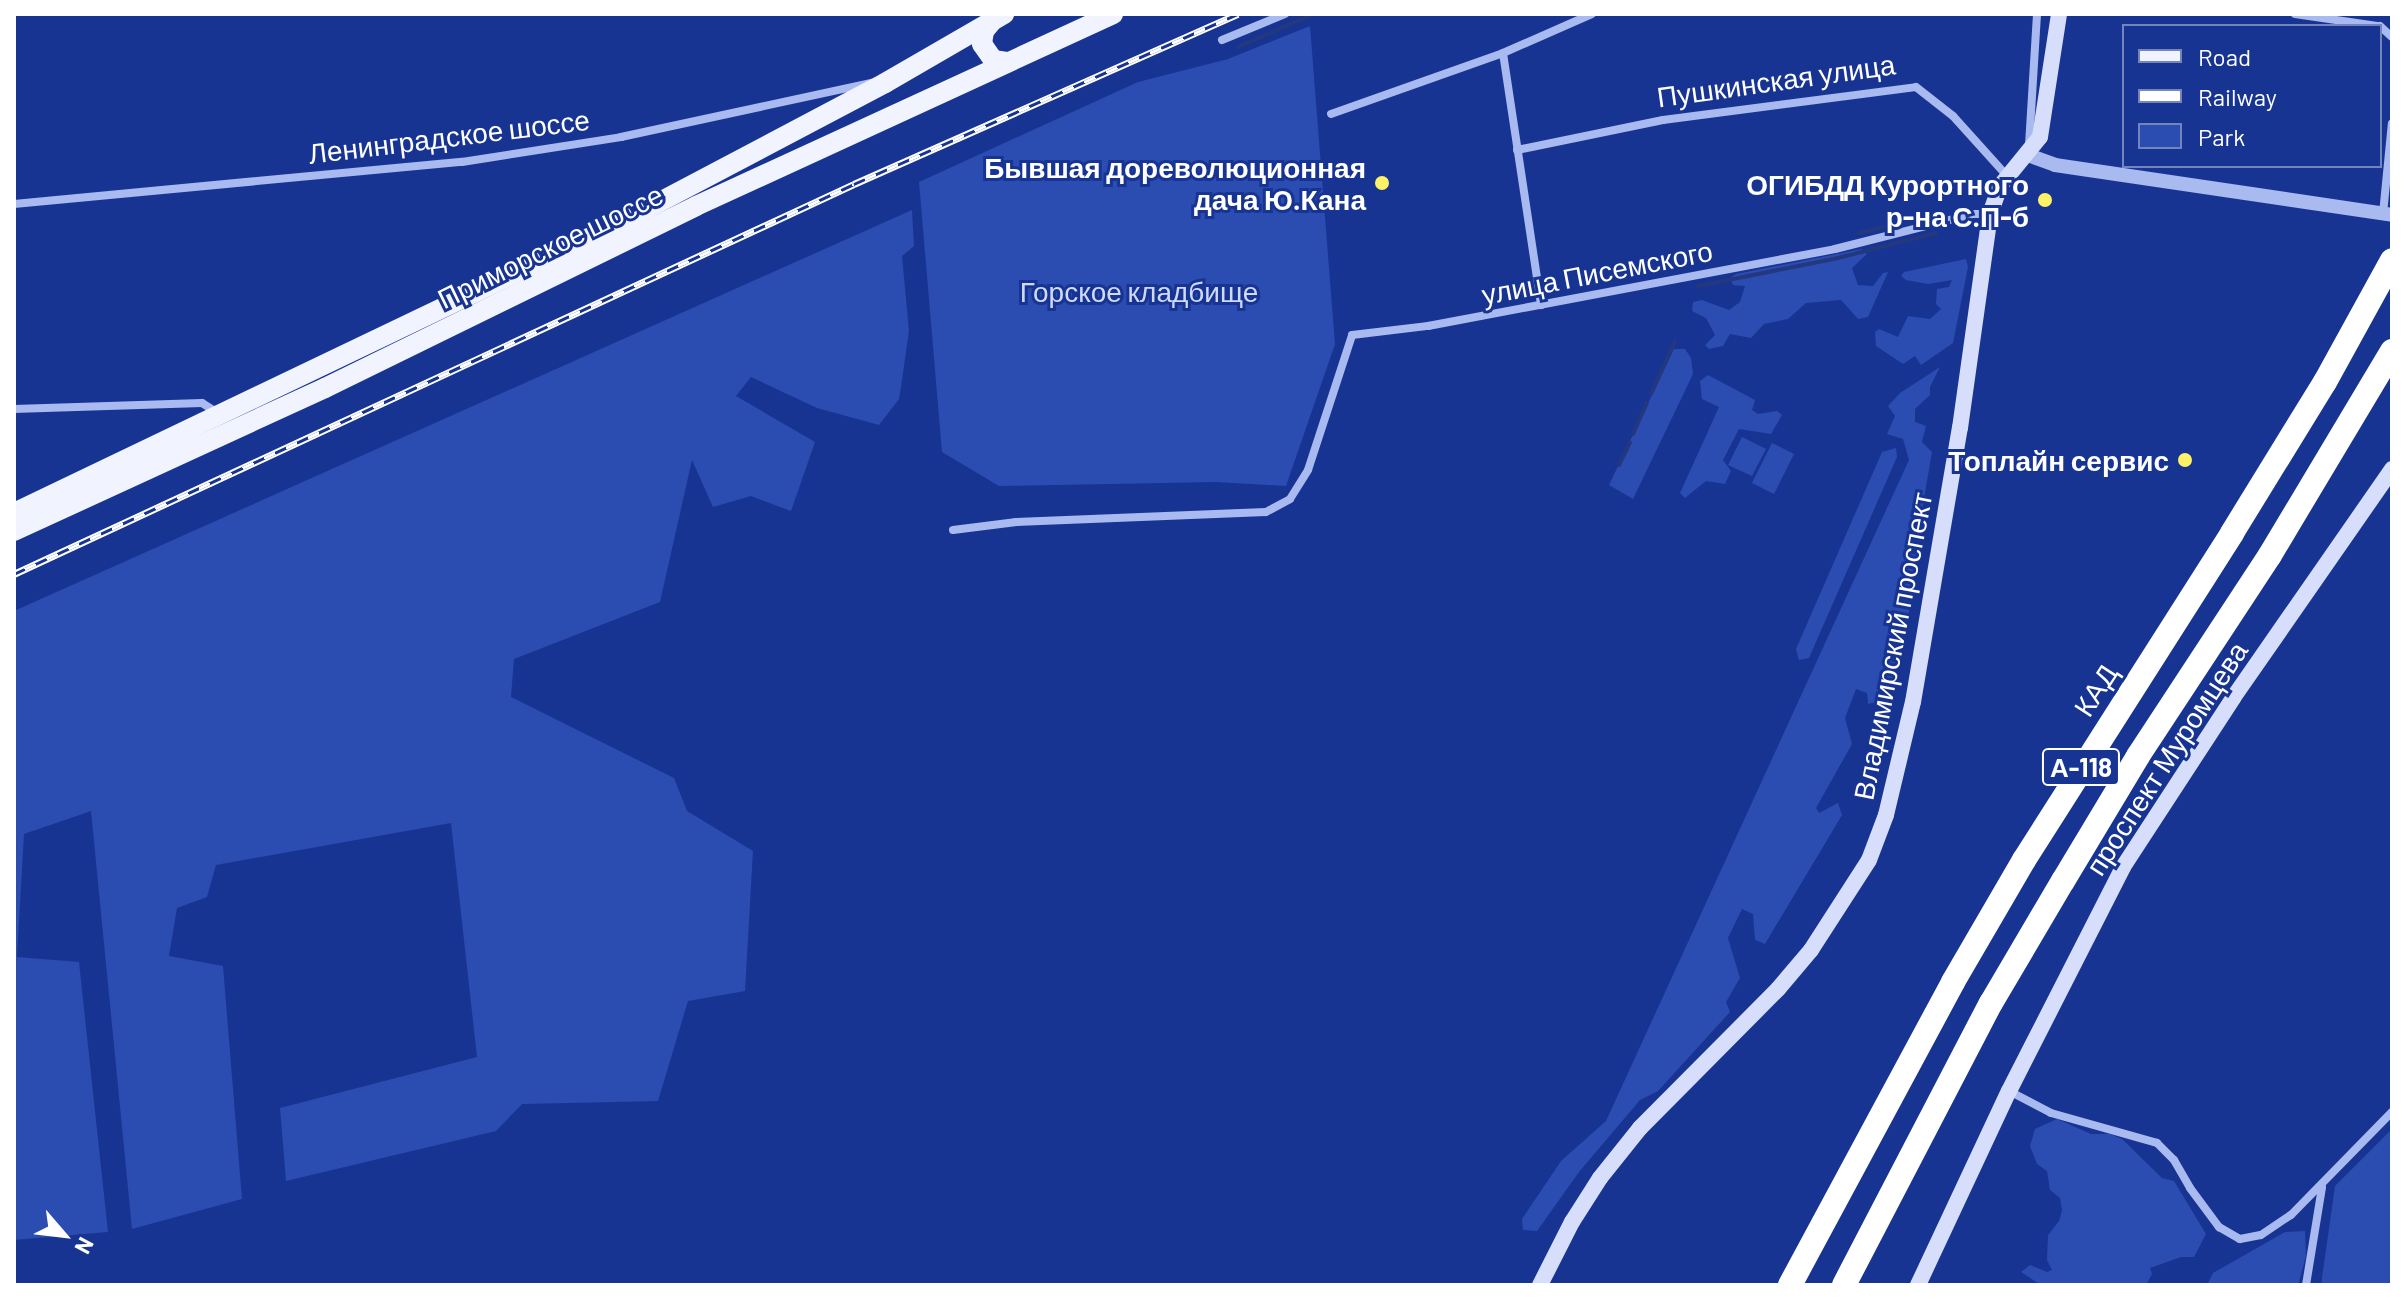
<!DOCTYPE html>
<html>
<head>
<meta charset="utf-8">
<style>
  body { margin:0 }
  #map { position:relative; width:2406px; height:1299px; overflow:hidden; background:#183492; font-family:Barlow,sans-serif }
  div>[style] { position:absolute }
  .green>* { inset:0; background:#2b4cb1 }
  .stream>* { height:4px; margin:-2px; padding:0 2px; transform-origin:2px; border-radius:2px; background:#243880 }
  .minor>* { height:8px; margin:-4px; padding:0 4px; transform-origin:4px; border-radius:4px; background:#a8baf0 }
  .tertiary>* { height:14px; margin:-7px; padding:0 7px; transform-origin:7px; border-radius:7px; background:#a8baf0 }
  .secondary>* { height:16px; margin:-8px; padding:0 8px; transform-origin:8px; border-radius:8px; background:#d6defb }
  .primary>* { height:20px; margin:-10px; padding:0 10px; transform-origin:10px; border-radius:10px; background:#f1f3ff }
  .motorway>* { height:24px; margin:-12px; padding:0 12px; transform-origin:12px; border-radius:12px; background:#fff }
  .rail>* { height:7px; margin-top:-3.5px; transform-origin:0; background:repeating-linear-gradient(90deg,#183492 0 12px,#fff 0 24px); box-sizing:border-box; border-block:2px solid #fff }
  .dots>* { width:22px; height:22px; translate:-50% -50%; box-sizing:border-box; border:4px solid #183492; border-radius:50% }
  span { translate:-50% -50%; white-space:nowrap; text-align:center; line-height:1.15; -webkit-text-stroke:6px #183492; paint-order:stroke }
  .shield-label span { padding:2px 6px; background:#183492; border:2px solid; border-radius:6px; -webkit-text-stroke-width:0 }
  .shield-label { font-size:26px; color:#fff; font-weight:700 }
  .street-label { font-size:28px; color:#fff }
  .poi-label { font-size:28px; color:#fff; font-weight:700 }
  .right { translate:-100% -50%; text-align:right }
  .park-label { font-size:28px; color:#cfdafb }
  .frame { position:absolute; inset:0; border:16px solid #fff; pointer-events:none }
  .legend { position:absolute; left:2122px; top:24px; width:260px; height:144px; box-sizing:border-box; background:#183492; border:2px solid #7485be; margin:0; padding:10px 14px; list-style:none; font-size:24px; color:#fff }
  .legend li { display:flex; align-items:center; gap:16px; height:40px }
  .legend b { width:40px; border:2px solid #7485be }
  .north { position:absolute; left:24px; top:1195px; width:80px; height:80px; -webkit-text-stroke:6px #183492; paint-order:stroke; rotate:118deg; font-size:22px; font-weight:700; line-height:32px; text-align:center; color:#fff }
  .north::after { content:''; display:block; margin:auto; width:28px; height:36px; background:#fff; clip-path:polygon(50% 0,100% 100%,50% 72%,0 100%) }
</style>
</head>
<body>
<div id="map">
  <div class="green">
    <i style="clip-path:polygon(1310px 26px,1335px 344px,1286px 486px,1216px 482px,999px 486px,942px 452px,919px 182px,1138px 82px,1228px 59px)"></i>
    <i style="clip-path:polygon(912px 210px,914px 246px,902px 256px,909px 331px,901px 387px,899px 399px,879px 425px,817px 408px,751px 377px,736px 396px,815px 442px,791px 511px,751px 496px,713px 507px,692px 460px,660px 602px,514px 659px,511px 697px,674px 778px,687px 811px,753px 851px,745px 991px,688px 1001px,658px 1101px,522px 1104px,496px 1131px,286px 1181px,280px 1108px,477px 1057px,451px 823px,216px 865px,207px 897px,177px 908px,169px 956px,223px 966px,242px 1199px,132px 1229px,91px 811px,24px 834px,17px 957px,79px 962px,108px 1232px,14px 1240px,14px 611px)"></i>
    <i style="clip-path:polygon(1862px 249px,1867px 254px,1852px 268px,1858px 285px,1873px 286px,1883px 273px,1888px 272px,1868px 317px,1858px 319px,1841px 300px,1806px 303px,1788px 319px,1764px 324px,1751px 338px,1730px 334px,1723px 346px,1709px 349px,1705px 345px,1715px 335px,1706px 318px,1692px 311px,1693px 302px,1702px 300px,1729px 310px,1740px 302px,1745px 286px,1733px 285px,1730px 278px,1736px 274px)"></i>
    <i style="clip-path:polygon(1966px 259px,1968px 267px,1953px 343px,1921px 365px,1915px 356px,1903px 364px,1876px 346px,1875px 332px,1879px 329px,1898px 337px,1908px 316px,1930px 319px,1941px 309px,1936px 304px,1937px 289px,1949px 287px,1952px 280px,1928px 284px,1906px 280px,1901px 276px,1904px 272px)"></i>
    <i style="clip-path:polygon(1674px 349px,1685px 349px,1691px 358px,1693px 374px,1633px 499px,1609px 485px)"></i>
    <i style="clip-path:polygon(1940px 367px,1930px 387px,1930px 395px,1915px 409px,1915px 422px,1926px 426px,1922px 442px,1932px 452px,1918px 533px,1920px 553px,1895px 686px,1880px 683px,1876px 702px,1868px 704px,1867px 693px,1856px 689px,1845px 718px,1852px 744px,1816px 808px,1819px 813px,1838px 803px,1842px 815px,1765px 944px,1755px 940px,1753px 914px,1742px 909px,1728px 938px,1740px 978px,1726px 1002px,1730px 1012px,1658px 1091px,1640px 1100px,1579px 1172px,1537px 1231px,1523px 1230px,1522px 1219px,1561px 1161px,1606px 1121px,1909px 460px,1903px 439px,1887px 434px,1895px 416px,1888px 406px,1900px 393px)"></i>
    <i style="clip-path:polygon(1708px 375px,1755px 400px,1752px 410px,1758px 414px,1777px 411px,1782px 415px,1771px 434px,1739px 429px,1723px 460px,1731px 471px,1725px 484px,1706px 481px,1685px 498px,1680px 493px,1719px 407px,1702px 399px,1700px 381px)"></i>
    <i style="clip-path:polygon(1742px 437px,1766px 449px,1752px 476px,1728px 465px)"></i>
    <i style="clip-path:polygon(1772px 443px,1794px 454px,1774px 494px,1752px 483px)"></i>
    <i style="clip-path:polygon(1896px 448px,1897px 457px,1809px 658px,1799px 660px,1796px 649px,1882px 452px)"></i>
    <i style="clip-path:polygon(2057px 1119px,2091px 1134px,2110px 1134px,2122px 1139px,2162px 1178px,2174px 1181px,2206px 1234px,2194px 1257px,2181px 1257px,2150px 1268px,2152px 1274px,2146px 1285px,2041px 1285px,2021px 1272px,2030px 1265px,2047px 1272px,2052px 1270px,2047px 1260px,2048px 1235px,2059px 1221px,2062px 1210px,2060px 1198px,2050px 1190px,2047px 1171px,2037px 1164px,2030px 1146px,2035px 1129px)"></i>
    <i style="clip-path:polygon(2392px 1129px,2392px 1285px,2321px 1285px,2335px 1186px)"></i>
    <i style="clip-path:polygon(2305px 1231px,2306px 1256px,2298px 1285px,2207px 1285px,2213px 1273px,2285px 1232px)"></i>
  </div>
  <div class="stream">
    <i style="left:1238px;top:47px;width:82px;rotate:-23.7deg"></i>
    <i style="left:1859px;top:233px;width:36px;rotate:-14deg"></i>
    <i style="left:1698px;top:286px;width:143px;rotate:-11.3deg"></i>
    <i style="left:1838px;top:258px;width:101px;rotate:-14.3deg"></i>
    <i style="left:1651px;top:394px;width:58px;rotate:-65.6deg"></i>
    <i style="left:1633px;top:434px;width:34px;rotate:-66deg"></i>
    <i style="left:1619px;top:465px;width:25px;rotate:-64deg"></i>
  </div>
  <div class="minor">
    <i style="left:2295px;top:14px;width:83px;rotate:8.3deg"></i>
    <i style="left:2380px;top:26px;width:16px;rotate:43deg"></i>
    <i style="left:1222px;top:40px;width:68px;rotate:-22.4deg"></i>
    <i style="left:1503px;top:53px;width:255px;rotate:81.4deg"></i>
    <i style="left:1331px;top:114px;width:182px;rotate:-19.5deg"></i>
    <i style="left:1503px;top:53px;width:97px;rotate:-23.7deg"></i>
    <i style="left:2029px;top:145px;width:131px;rotate:-86.5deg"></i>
    <i style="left:1517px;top:150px;width:149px;rotate:-11.6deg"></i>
    <i style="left:1663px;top:120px;width:255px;rotate:-7.4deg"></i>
    <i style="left:1916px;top:87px;width:47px;rotate:38.1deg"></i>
    <i style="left:1953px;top:116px;width:81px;rotate:48deg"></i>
    <i style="left:14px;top:204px;width:450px;rotate:-5.4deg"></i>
    <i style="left:462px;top:162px;width:161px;rotate:-8.9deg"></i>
    <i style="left:621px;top:137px;width:256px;rotate:-12.2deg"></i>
    <i style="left:2383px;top:214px;width:91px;rotate:-84.4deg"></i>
    <i style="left:14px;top:409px;width:188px;rotate:-1.8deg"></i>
    <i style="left:202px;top:403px;width:19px;rotate:32deg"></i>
    <i style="left:953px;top:530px;width:64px;rotate:-7.2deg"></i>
    <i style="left:1016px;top:522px;width:250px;rotate:-2.3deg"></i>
    <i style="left:1266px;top:512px;width:27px;rotate:-28deg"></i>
    <i style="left:1290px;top:499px;width:34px;rotate:-58deg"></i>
    <i style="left:1308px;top:470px;width:142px;rotate:-71.9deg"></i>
    <i style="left:1352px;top:335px;width:77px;rotate:-6.8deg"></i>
    <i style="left:1428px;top:326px;width:414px;rotate:-10.7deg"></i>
    <i style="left:1835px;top:249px;width:142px;rotate:-14.2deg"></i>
    <i style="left:1973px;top:214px;width:17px"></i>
    <i style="left:2009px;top:1091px;width:47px;rotate:27.6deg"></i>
    <i style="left:2051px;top:1113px;width:110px;rotate:15.8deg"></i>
    <i style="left:2157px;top:1143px;width:24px;rotate:45deg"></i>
    <i style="left:2174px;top:1160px;width:32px;rotate:60deg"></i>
    <i style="left:2190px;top:1188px;width:49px;rotate:53.4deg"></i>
    <i style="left:2219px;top:1227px;width:24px;rotate:30deg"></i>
    <i style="left:2240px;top:1239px;width:21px;rotate:-11deg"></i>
    <i style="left:2261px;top:1235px;width:36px;rotate:-34deg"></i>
    <i style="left:2291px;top:1215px;width:144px;rotate:-45.6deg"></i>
    <i style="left:2306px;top:1285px;width:99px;rotate:-80.7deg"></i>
  </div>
  <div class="tertiary">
    <i style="left:2028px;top:155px;width:29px;rotate:20deg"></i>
    <i style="left:2055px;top:165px;width:341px;rotate:8.4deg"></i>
  </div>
  <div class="secondary">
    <i style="left:1540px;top:1285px;width:71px;rotate:-63.1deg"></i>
    <i style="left:1572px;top:1222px;width:52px;rotate:-57.5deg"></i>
    <i style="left:1600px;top:1178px;width:64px;rotate:-51.3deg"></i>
    <i style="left:1640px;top:1128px;width:196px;rotate:-45.2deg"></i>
    <i style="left:1778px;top:989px;width:51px;rotate:-49.8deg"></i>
    <i style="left:1811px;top:950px;width:107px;rotate:-57.2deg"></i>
    <i style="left:1869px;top:860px;width:48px;rotate:-69.3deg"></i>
    <i style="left:1886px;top:815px;width:116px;rotate:-76.6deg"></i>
    <i style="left:1913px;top:702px;width:278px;rotate:-80.3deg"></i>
    <i style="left:1960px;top:428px;width:216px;rotate:-82deg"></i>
    <i style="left:1990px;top:214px;width:30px;rotate:-70deg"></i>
    <i style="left:2000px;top:186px;width:63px;rotate:-50.8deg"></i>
    <i style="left:2040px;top:137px;width:124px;rotate:-81.2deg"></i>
    <i style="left:1918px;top:1285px;width:214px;rotate:-64.9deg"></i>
    <i style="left:2009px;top:1091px;width:251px;rotate:-63deg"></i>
    <i style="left:2123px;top:867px;width:202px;rotate:-56.9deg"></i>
    <i style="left:2233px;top:698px;width:279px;rotate:-55.2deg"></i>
  </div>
  <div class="primary">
    <i style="left:994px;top:19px;width:16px;rotate:130deg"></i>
    <i style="left:984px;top:31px;width:13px;rotate:99deg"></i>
    <i style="left:982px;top:44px;width:19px;rotate:55deg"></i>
    <i style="left:993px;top:60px;width:14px;rotate:8deg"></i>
    <i style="left:14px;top:513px;width:667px;rotate:-25.57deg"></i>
    <i style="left:616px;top:225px;width:304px;rotate:-27.8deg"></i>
    <i style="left:885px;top:83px;width:138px;rotate:-30.1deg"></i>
    <i style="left:14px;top:531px;width:342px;rotate:-24.7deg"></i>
    <i style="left:325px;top:388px;width:413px;rotate:-26.1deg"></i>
    <i style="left:696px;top:206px;width:459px;rotate:-24.7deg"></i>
  </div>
  <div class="motorway">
    <i style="left:1790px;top:1285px;width:344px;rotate:-61.7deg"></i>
    <i style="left:1953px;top:982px;width:141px;rotate:-59.8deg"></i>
    <i style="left:2024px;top:860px;width:388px;rotate:-57.5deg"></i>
    <i style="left:2232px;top:533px;width:177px;rotate:-58.4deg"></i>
    <i style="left:2325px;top:382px;width:139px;rotate:-61.2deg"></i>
    <i style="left:1844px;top:1285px;width:318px;rotate:-62.5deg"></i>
    <i style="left:1991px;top:1003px;width:142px;rotate:-59.5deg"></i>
    <i style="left:2063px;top:881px;width:146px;rotate:-59deg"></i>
    <i style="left:2138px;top:756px;width:240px;rotate:-56.7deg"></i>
    <i style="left:2270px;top:555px;width:238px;rotate:-59.1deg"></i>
  </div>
  <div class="rail">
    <i style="left:14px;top:574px;width:926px;rotate:-24.9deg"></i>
    <i style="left:854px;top:184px;width:420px;rotate:-23.9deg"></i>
  </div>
  <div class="dots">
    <i style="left:1382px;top:183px;background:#fff267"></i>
    <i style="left:2045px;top:200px;background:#fff267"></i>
    <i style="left:2185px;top:460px;background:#fff267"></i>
  </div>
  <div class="shield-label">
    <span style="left:2081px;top:767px">А-118</span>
  </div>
  <div class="street-label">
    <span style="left:1776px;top:80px;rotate:-8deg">Пушкинская улица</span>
    <span style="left:449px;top:136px;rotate:-7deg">Ленинградское шоссе</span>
    <span style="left:550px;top:246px;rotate:-26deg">Приморское шоссе</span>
    <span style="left:1597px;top:272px;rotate:-11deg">улица Писемского</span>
    <span style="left:1892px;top:646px;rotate:-79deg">Владимирский проспект</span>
    <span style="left:2095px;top:690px;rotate:-57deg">КАД</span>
    <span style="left:2166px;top:758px;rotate:-57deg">проспект Муромцева</span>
  </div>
  <div class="poi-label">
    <span class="right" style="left:1366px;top:183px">Бывшая дореволюционная<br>дача Ю.Кана</span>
    <span class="right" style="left:2029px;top:200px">ОГИБДД Курортного<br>р-на С.П-б</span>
    <span class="right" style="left:2169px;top:460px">Топлайн сервис</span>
  </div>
  <div class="park-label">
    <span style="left:1139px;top:291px">Горское кладбище</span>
  </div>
  <div class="frame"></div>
  <ul class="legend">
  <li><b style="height:10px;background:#f1f3ff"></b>Road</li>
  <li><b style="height:10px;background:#fff"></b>Railway</li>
  <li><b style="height:22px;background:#2b4cb1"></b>Park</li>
  </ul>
  <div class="north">N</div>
</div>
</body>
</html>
